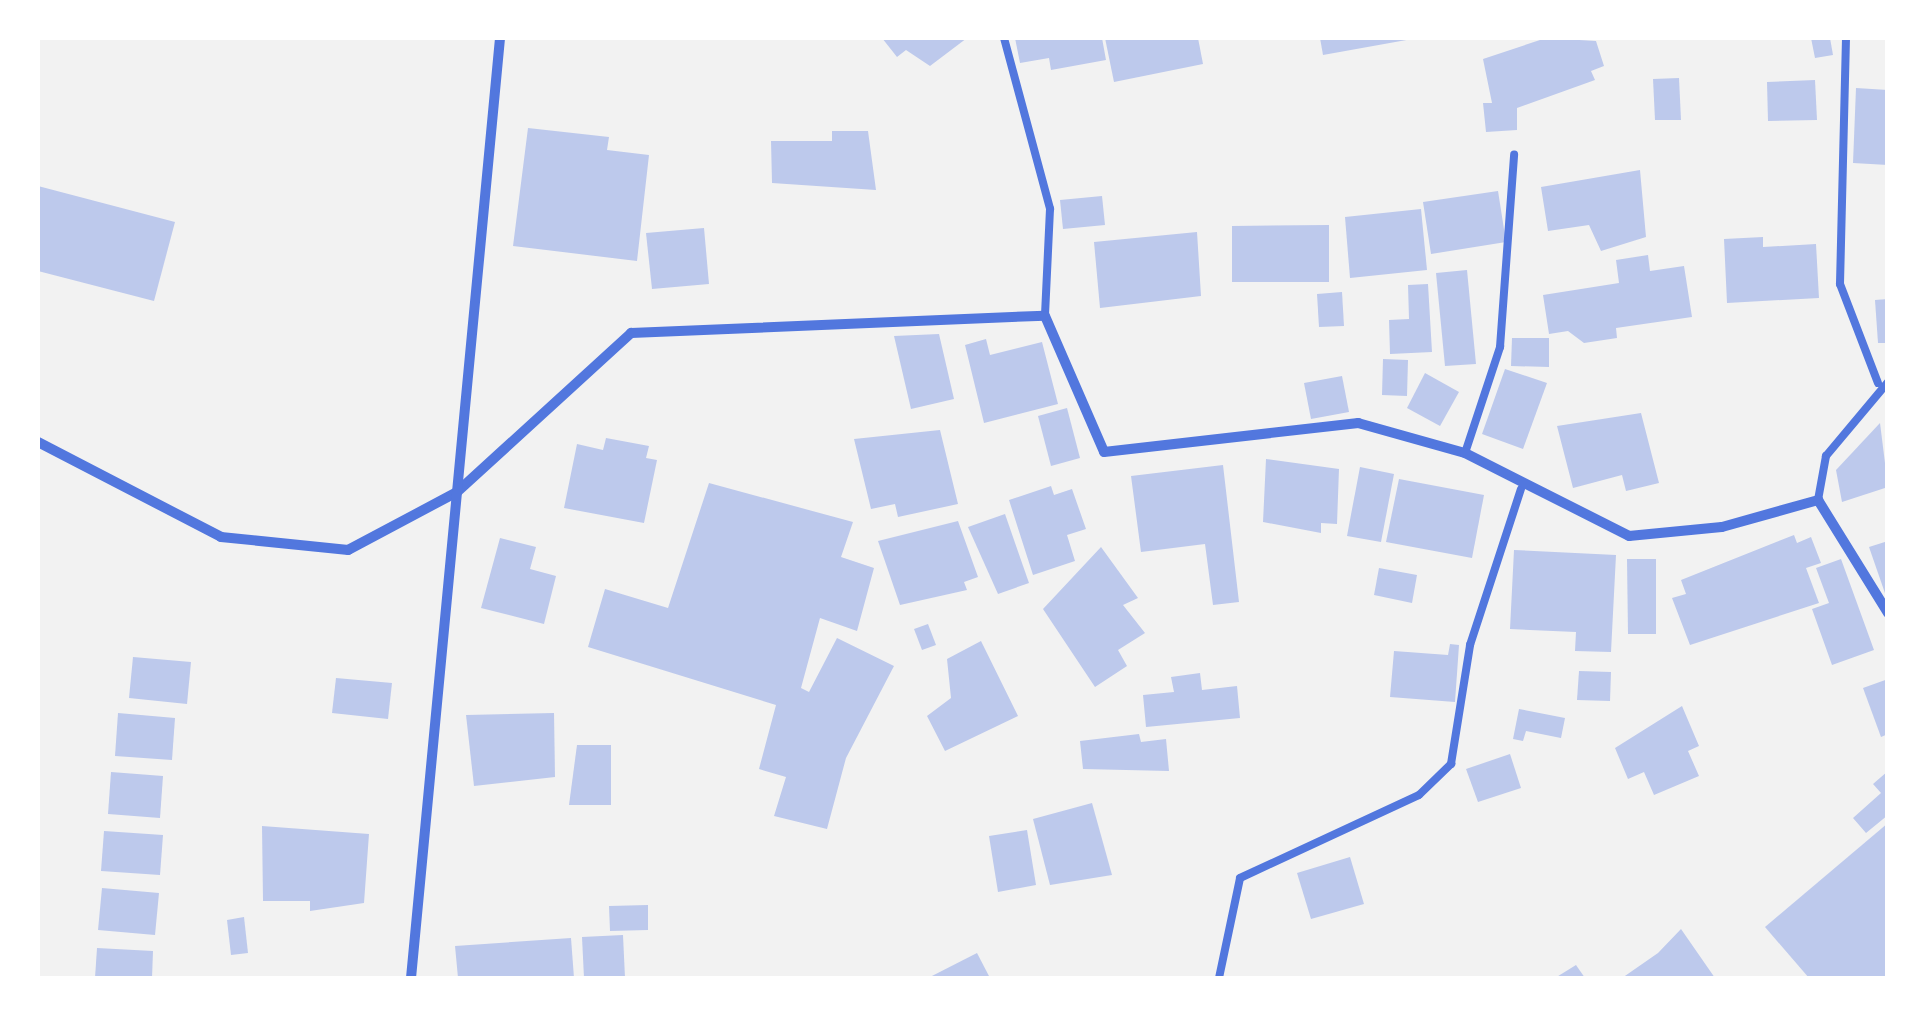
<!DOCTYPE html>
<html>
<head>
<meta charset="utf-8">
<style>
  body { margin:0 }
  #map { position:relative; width:1925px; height:1016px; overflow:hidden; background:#f2f2f2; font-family:"Times New Roman",serif }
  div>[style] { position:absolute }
  .building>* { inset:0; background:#bdc9ec }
  .service>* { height:8px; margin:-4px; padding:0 4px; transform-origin:4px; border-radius:4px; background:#5277de }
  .minor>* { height:10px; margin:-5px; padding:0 5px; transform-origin:5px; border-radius:5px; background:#5277de }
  span { translate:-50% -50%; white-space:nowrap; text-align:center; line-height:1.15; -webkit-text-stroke:10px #fff; paint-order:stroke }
  .frame { position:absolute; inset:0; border:40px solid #fff; pointer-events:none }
</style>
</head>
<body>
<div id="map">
  <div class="building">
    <i style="clip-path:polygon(882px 38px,967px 38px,930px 66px,906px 50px,897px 57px)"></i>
    <i style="clip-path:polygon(1015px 38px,1102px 38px,1106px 60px,1051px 70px,1049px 58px,1020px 63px)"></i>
    <i style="clip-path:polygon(1105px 38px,1198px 38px,1203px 64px,1114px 82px)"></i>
    <i style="clip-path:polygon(1320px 38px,1412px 38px,1412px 39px,1323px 55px)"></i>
    <i style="clip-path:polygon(1546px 38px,1596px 41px,1604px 66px,1591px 71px,1595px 80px,1517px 108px,1517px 130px,1486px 132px,1483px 103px,1492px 103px,1483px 59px)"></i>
    <i style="clip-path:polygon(1811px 38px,1830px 38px,1833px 55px,1815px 58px)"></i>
    <i style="clip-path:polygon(1679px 78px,1681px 120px,1655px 120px,1653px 79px)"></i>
    <i style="clip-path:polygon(1815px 80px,1817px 120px,1768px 121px,1767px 82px)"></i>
    <i style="clip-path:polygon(1856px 88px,1888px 90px,1888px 165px,1853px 163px)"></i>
    <i style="clip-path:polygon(528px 128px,609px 137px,607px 150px,649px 155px,637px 261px,513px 246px)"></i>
    <i style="clip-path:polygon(832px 131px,868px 131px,876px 190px,772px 183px,771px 141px,832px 141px)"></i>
    <i style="clip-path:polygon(1640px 170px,1646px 237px,1601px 251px,1589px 225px,1548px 231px,1541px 187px)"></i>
    <i style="clip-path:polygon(38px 186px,175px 222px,154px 301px,38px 271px)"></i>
    <i style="clip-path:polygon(1498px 191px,1506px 242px,1431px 254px,1423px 202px)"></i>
    <i style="clip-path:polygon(1102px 196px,1105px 225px,1063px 229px,1060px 200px)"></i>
    <i style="clip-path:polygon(1421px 209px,1427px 270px,1350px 278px,1345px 217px)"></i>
    <i style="clip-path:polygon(1329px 225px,1329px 282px,1232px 282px,1232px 226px)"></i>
    <i style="clip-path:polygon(704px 228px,709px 284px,652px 289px,646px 233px)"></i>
    <i style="clip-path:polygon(1197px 232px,1201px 296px,1100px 308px,1094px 242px)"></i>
    <i style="clip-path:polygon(1763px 237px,1763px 247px,1816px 244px,1819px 298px,1727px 303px,1724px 239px)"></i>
    <i style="clip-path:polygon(1648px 255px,1650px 271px,1684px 266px,1692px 317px,1616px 328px,1617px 338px,1584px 343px,1568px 331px,1549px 334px,1543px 295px,1619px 283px,1616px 260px)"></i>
    <i style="clip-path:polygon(1467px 270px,1476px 364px,1445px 366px,1436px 273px)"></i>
    <i style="clip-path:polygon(1428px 284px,1432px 352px,1390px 354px,1389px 320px,1409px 319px,1408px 285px)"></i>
    <i style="clip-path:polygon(1342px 292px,1344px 326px,1319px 327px,1317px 294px)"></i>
    <i style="clip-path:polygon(1888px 299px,1888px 343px,1878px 343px,1875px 300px)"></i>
    <i style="clip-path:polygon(939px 334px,954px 399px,911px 409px,894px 336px)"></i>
    <i style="clip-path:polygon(1512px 338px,1549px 338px,1549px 367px,1511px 366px)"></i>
    <i style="clip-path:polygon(986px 339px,990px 355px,1042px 342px,1058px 404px,984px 423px,965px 345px)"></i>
    <i style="clip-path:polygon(1383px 359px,1408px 360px,1407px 396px,1382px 395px)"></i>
    <i style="clip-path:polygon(1505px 369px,1547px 383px,1523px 449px,1482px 434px)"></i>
    <i style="clip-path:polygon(1425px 373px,1459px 392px,1440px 426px,1407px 408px)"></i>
    <i style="clip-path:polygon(1342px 376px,1349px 412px,1311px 419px,1304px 383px)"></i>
    <i style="clip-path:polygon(1067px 408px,1080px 458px,1051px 466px,1038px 416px)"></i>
    <i style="clip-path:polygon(1641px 413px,1659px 483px,1626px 491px,1622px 475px,1573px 488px,1557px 426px)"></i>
    <i style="clip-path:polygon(1880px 423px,1888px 487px,1842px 502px,1836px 470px)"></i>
    <i style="clip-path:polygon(940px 430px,958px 504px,898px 517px,895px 504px,871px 509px,854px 439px)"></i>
    <i style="clip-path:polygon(606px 438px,649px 446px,646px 458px,657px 460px,644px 523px,564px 508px,577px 444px,603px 450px)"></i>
    <i style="clip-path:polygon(1266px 459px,1339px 469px,1337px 524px,1321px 523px,1321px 533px,1263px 522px)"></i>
    <i style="clip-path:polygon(1223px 465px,1239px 602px,1213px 605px,1205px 544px,1141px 552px,1131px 476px)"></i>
    <i style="clip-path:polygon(1360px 467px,1394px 474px,1381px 542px,1347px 536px)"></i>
    <i style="clip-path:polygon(1399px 479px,1484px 495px,1472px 558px,1386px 542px)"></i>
    <i style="clip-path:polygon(709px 483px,853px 522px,841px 557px,874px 568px,857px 631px,820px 618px,801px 688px,809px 692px,837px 638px,894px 666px,846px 758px,827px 829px,774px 816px,786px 777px,759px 769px,776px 705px,588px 647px,605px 589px,668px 608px)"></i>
    <i style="clip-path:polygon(1051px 486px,1054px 495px,1072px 489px,1086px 529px,1067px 535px,1075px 561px,1033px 575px,1009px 500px)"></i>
    <i style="clip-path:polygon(1005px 514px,1029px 583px,998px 594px,968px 527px)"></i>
    <i style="clip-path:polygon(958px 521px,978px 577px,964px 582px,967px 590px,900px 605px,878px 541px)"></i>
    <i style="clip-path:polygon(1794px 535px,1797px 543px,1811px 537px,1821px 563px,1806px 568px,1819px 603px,1690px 645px,1672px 598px,1686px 594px,1681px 580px)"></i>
    <i style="clip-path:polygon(500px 538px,536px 547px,530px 569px,556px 576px,544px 624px,481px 608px)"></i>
    <i style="clip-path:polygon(1888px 541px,1888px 599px,1887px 599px,1869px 547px)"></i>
    <i style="clip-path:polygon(1101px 547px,1138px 598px,1123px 605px,1145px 633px,1118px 650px,1127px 666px,1095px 687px,1043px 609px)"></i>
    <i style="clip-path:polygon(1514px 550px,1616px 555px,1611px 652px,1575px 651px,1576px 632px,1510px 629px)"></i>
    <i style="clip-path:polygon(1627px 559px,1656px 559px,1656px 634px,1628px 634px)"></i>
    <i style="clip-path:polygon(1841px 559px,1874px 650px,1832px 665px,1812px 609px,1829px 603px,1816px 568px)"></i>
    <i style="clip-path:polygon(1379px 568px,1417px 575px,1412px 603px,1374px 595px)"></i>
    <i style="clip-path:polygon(928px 624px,936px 645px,922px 650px,914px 629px)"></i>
    <i style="clip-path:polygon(981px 641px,1018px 716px,945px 751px,927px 716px,951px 698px,947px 659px)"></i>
    <i style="clip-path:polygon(1450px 644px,1459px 645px,1455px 702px,1390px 697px,1394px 651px,1448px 655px)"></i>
    <i style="clip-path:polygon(133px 657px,191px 662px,187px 704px,129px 698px)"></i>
    <i style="clip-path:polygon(1579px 671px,1611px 672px,1610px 701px,1577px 700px)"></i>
    <i style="clip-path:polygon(1200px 673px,1202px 690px,1237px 686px,1240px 718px,1146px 727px,1143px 695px,1174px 692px,1171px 677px)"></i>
    <i style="clip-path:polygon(336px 678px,392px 683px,388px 719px,332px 713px)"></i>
    <i style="clip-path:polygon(1888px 679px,1888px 734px,1881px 737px,1863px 688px)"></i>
    <i style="clip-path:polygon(1682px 706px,1699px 746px,1688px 751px,1699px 776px,1654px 795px,1644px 772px,1628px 779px,1615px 748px)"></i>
    <i style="clip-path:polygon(1519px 709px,1565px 718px,1561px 738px,1526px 731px,1523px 741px,1513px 739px)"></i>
    <i style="clip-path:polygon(118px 713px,175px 718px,172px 760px,115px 756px)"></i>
    <i style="clip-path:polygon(554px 713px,555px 777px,474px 786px,466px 715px)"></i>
    <i style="clip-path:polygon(1139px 734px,1141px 742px,1166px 739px,1169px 771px,1083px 769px,1080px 741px)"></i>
    <i style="clip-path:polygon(577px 745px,611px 745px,611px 805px,569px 805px)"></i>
    <i style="clip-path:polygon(1510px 754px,1521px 788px,1478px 802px,1466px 769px)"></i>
    <i style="clip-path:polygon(1888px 771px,1888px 815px,1866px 833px,1853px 818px,1881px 793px,1873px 784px)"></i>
    <i style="clip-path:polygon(111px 772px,163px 776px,160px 818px,108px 814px)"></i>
    <i style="clip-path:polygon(1092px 803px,1112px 875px,1050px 885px,1033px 819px)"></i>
    <i style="clip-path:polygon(1888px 823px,1888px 978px,1809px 978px,1765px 927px)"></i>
    <i style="clip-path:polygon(262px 826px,369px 834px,364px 903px,310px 911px,310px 901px,263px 901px)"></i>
    <i style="clip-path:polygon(1027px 830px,1036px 885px,998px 892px,989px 836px)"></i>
    <i style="clip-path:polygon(104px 831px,163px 835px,160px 875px,101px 871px)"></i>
    <i style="clip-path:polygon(1350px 857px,1364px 904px,1311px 919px,1297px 873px)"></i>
    <i style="clip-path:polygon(102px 888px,159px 893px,155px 935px,98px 930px)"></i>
    <i style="clip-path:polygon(648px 905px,648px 930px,610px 931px,609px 906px)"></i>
    <i style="clip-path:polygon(244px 917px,248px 953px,231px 955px,227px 920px)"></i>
    <i style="clip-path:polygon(1681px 929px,1715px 978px,1622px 978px,1658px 953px)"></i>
    <i style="clip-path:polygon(623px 935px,625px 978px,584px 978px,582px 937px)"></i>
    <i style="clip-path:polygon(571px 938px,574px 978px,458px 978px,455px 946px)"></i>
    <i style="clip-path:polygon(97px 948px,153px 951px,152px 978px,95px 978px)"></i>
    <i style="clip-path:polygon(977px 953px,990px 978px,928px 978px)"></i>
    <i style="clip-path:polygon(1576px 965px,1585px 978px,1555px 978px)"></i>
  </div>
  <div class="service">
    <i style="left:1004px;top:38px;width:177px;rotate:74.9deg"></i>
    <i style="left:1050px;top:209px;width:107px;rotate:92.7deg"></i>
    <i style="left:1846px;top:38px;width:246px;rotate:91.4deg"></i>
    <i style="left:1840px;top:284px;width:106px;rotate:69deg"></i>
    <i style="left:1465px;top:453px;width:112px;rotate:-71.7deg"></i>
    <i style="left:1500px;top:347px;width:193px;rotate:-85.8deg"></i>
    <i style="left:1818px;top:500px;width:45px;rotate:-79.7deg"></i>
    <i style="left:1826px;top:456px;width:97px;rotate:-50deg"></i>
    <i style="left:1219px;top:978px;width:102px;rotate:-78.1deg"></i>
    <i style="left:1240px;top:878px;width:197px;rotate:-24.9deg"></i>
    <i style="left:1419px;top:795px;width:45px;rotate:-44.1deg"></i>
    <i style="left:1451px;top:764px;width:121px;rotate:-80.9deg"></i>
    <i style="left:1470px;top:645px;width:164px;rotate:-71.9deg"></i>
  </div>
  <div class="minor">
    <i style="left:38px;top:442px;width:206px;rotate:27.4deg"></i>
    <i style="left:221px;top:537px;width:128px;rotate:5.8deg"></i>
    <i style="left:348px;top:550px;width:123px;rotate:-28deg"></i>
    <i style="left:457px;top:492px;width:236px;rotate:-42.4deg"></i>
    <i style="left:631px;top:333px;width:414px;rotate:-2.4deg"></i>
    <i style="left:1045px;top:316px;width:148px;rotate:66.5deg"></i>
    <i style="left:1104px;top:452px;width:256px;rotate:-6.5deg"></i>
    <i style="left:1358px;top:423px;width:111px;rotate:15.7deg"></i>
    <i style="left:1465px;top:453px;width:184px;rotate:26.8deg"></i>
    <i style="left:1629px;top:536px;width:93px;rotate:-5.5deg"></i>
    <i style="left:1722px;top:527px;width:100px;rotate:-15.7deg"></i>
    <i style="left:1818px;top:500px;width:133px;rotate:58.2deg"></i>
    <i style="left:411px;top:978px;width:944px;rotate:-84.59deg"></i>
  </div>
  <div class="frame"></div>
</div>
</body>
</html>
